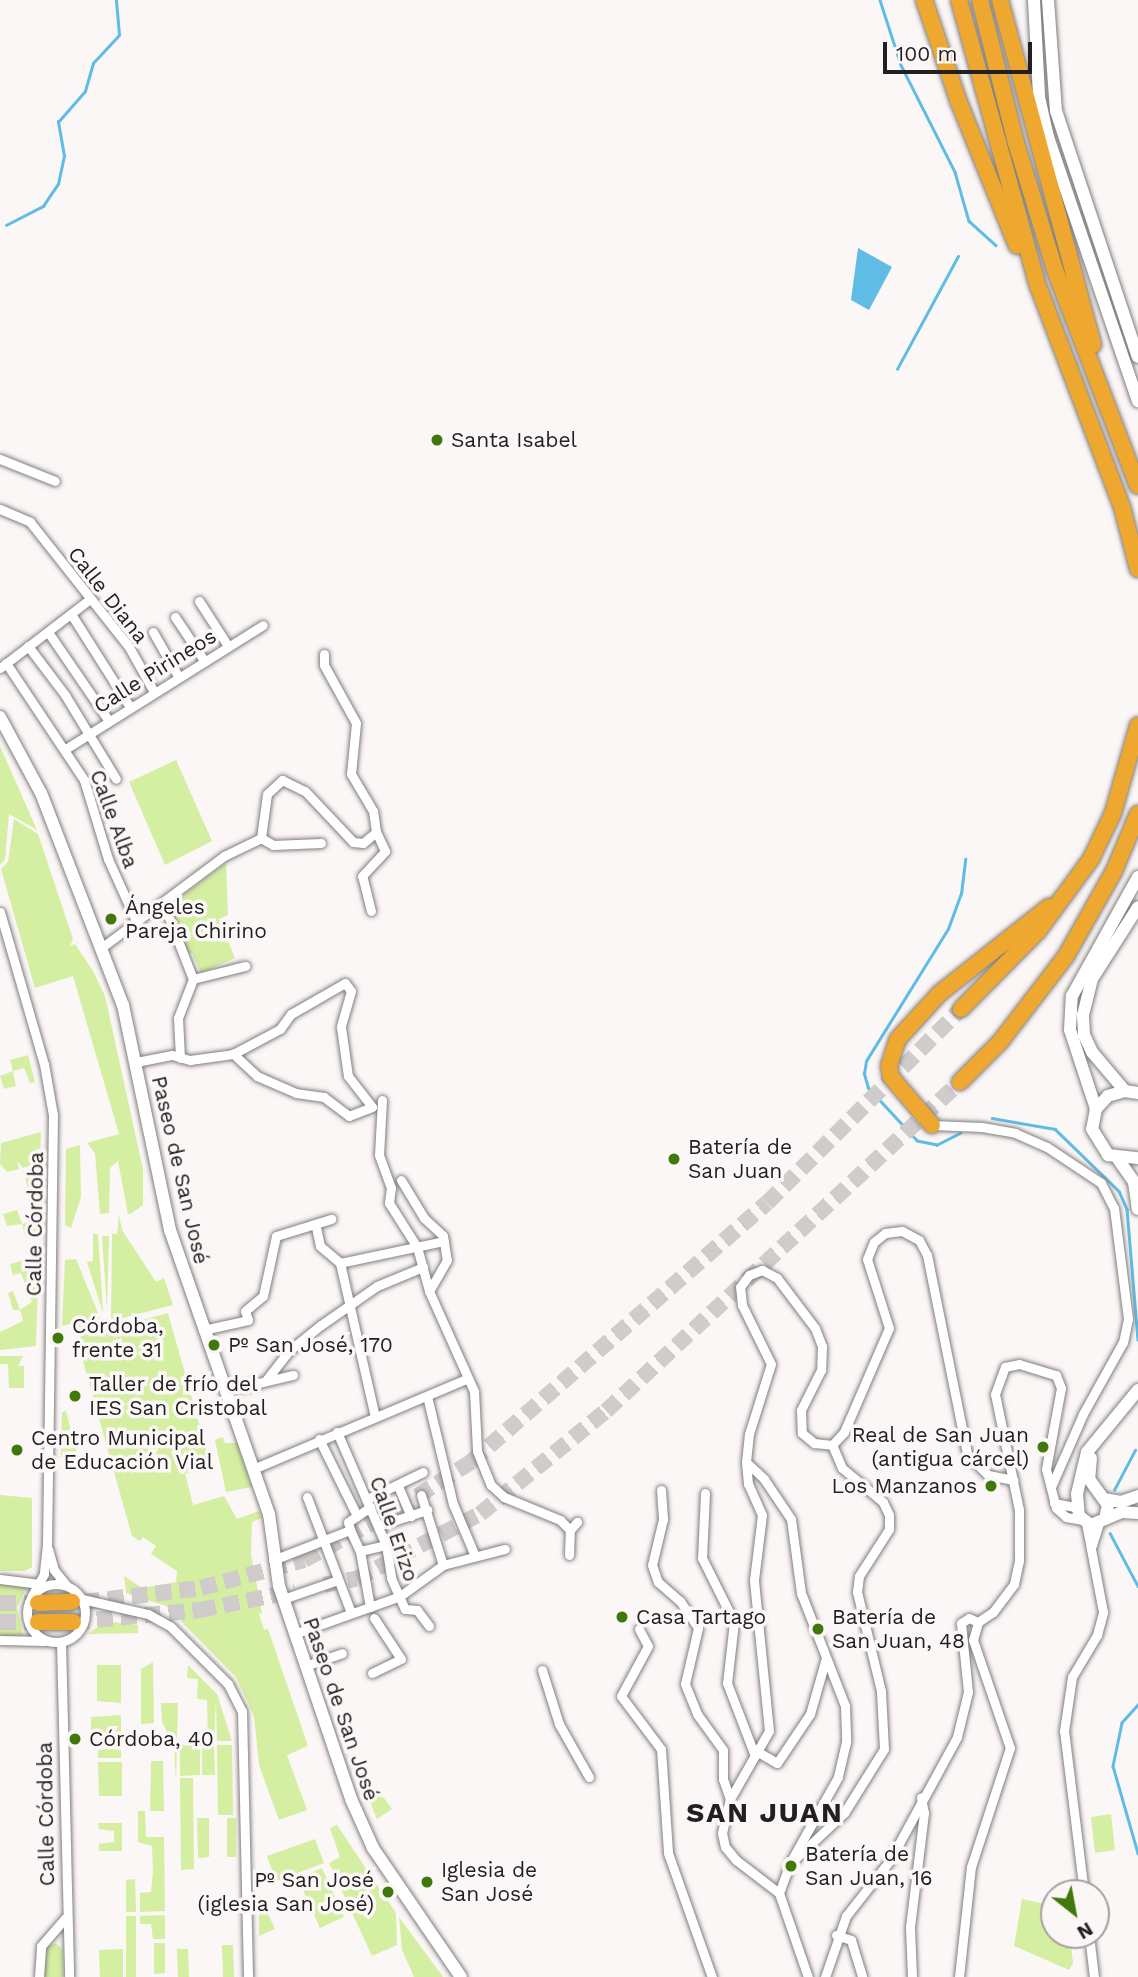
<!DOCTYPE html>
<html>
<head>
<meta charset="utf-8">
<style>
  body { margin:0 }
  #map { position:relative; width:1138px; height:1977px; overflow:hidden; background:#fbf7f6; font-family:"Work Sans",sans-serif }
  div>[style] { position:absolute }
  .green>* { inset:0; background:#d4eea2 }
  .water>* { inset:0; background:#5fbce4 }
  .stream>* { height:2.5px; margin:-1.25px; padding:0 1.25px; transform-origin:1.25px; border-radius:1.25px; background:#5fbce4 }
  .highway-tunnel>* { height:16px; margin-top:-8px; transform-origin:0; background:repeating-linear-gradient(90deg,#cfcccb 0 16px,transparent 0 24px) }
  .roads { filter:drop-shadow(0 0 2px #817e7d) drop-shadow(0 0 2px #817e7d) }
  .street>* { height:9px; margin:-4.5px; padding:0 4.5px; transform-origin:4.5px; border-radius:4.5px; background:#fff }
  .street>.ring { margin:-4.5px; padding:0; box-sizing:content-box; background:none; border:9px solid #fff; border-radius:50% }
  .secondary>* { height:12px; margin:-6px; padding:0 6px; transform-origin:6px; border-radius:6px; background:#fff }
  .highway>* { height:16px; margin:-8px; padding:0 8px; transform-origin:8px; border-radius:8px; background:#eea82f }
  .dots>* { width:19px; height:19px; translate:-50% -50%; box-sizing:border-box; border:4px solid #fbf7f6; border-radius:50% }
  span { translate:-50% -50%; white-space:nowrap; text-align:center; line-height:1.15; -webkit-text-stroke:7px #fbf7f6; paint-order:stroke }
  .poi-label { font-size:21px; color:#211f1f }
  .left { translate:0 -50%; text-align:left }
  .right { translate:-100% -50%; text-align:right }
  .street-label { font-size:21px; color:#211f1f }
  .district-label { font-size:28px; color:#211f1f; font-weight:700; letter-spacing:2px }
  .north { position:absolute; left:1040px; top:1879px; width:70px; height:70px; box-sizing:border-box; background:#fbf7f6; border:2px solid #a4a1a0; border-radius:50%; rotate:149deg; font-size:19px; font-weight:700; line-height:28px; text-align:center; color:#211f1f }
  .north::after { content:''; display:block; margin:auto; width:24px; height:32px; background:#41780b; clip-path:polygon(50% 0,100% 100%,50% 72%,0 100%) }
  .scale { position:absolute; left:883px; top:42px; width:149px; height:32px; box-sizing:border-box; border:4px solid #211f1f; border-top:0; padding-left:9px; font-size:21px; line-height:24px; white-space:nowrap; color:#211f1f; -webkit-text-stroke:5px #fbf7f6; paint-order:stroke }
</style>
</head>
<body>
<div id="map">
  <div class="green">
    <i style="clip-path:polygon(0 746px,37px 830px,9px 814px,5px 859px,0 865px)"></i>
    <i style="clip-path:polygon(176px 760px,212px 841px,165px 865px,129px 782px)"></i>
    <i style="clip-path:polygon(14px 819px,38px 834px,73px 939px,70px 946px,75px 944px,93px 971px,105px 996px,143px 1169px,143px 1205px,132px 1213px,128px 1214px,118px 1161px,110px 1168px,109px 1213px,100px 1214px,95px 1153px,87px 1143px,119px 1134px,73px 976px,35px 988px,1px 869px,8px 862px)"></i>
    <i style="clip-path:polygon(226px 863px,228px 915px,219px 919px,235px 958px,201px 973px,192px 953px,187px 955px,171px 904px)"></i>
    <i style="clip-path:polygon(28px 1055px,35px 1082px,30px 1083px,24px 1068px,13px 1071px,16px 1086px,4px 1089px,0 1076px,13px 1071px,10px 1060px)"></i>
    <i style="clip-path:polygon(41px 1132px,40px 1163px,23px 1168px,17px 1161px,19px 1169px,7px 1172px,0 1164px,1px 1143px)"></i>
    <i style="clip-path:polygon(80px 1145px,81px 1197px,71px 1228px,65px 1225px,66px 1149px)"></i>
    <i style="clip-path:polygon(40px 1166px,40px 1200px,32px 1202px,23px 1171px)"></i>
    <i style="clip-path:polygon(40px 1203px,39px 1231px,25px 1235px,22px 1224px,7px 1226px,3px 1214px,17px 1210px,22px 1224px,33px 1221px,31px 1206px)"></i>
    <i style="clip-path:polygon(119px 1215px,122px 1230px,156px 1282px,164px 1278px,173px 1305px,111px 1321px,112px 1234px,117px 1234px)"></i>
    <i style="clip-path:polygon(93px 1234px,98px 1234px,103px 1313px,87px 1262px,93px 1261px)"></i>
    <i style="clip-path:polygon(102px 1236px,109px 1236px,107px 1311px,107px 1310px)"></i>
    <i style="clip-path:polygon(39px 1256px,36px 1346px,0 1350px,0 1332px,23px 1321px,20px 1310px,13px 1310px,8px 1293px,13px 1291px,20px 1310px,32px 1302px,21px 1273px,13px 1275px,10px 1264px)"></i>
    <i style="clip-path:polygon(76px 1259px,105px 1330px,168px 1313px,211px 1466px,185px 1474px,193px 1505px,224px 1496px,237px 1519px,259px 1511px,262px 1518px,252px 1522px,251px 1554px,262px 1613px,259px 1614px,264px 1630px,268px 1629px,308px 1746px,287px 1755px,307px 1810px,279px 1820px,259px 1765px,254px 1716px,236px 1677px,166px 1606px,126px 1593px,124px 1576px,142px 1588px,176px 1582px,177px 1571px,151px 1554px,156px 1546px,143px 1537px,140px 1541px,132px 1536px,81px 1354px,79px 1322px,62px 1326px,65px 1260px)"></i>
    <i style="clip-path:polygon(0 1356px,23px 1356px,18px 1366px,24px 1366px,24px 1388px,9px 1388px,8px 1364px,0 1364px)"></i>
    <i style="clip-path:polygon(66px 1411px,77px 1453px,61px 1457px,62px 1412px)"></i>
    <i style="clip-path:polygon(223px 1437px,225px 1443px,237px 1443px,252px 1487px,226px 1492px,215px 1440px)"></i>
    <i style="clip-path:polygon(0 1495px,32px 1498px,32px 1567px,25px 1571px,0 1571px)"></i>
    <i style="clip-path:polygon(0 1582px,28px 1586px,17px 1607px,23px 1636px,0 1636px)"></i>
    <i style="clip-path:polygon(105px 1621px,138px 1625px,138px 1633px,88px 1634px)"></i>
    <i style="clip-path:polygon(153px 1662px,154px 1723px,141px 1724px,141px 1669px)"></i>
    <i style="clip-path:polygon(97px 1665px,121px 1665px,121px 1703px,97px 1701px)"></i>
    <i style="clip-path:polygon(188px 1665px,217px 1694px,232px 1741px,217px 1741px,216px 1699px,214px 1741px,208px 1741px,207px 1700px,197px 1699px,198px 1679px,187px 1678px)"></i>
    <i style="clip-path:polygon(161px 1703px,178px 1703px,176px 1781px,174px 1746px,162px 1722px)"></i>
    <i style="clip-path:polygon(121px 1715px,121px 1758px,98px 1758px,98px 1750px,113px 1748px,113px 1737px,91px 1734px,91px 1717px)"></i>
    <i style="clip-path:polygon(180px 1745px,200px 1745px,200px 1775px,180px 1776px)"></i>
    <i style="clip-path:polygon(202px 1745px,214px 1745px,215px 1775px,202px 1775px)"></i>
    <i style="clip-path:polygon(217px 1745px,232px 1745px,233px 1815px,218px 1815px)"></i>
    <i style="clip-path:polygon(151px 1761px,163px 1761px,164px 1811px,150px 1811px)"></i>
    <i style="clip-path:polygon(98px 1762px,122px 1762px,122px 1796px,99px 1796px)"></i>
    <i style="clip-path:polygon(180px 1778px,193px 1778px,194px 1869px,181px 1870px)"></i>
    <i style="clip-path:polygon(378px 1790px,392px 1809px,377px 1819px,368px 1797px)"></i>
    <i style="clip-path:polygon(138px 1811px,145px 1811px,146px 1837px,164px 1837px,165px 1911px,140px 1912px,140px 1893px,151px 1892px,153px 1871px,152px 1846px,138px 1842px)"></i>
    <i style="clip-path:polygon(1111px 1814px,1115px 1850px,1095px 1853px,1091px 1817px)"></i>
    <i style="clip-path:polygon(197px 1818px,209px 1818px,209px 1857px,198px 1858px)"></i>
    <i style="clip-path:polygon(227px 1818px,236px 1818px,236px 1857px,227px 1857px)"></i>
    <i style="clip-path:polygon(98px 1823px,122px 1823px,122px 1851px,99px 1851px,99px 1844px,114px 1842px,114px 1831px,99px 1829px)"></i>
    <i style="clip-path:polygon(337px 1825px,396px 1913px,397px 1945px,372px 1956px,329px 1863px,340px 1857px,330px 1828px)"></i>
    <i style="clip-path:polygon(315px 1839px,324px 1863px,276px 1881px,267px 1856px)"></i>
    <i style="clip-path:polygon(322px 1868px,344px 1917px,320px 1928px,298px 1879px)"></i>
    <i style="clip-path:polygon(135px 1879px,136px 1912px,126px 1912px,126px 1880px)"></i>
    <i style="clip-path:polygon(259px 1894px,275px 1929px,259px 1936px)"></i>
    <i style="clip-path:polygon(1022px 1899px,1054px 1906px,1054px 1935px,1070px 1935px,1073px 1963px,1069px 1970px,1014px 1946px)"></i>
    <i style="clip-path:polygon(165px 1915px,165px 1939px,153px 1939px,151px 1924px,140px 1924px,140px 1916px)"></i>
    <i style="clip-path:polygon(126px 1916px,136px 1916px,136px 1977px,126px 1977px)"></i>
    <i style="clip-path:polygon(399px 1917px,443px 1977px,414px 1977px,402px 1950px)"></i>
    <i style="clip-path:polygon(56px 1943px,63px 1950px,63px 1977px,42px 1977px,42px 1949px)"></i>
    <i style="clip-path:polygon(154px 1943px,165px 1943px,165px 1973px,154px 1974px)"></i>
    <i style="clip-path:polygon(222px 1945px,233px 1945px,234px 1977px,223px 1977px)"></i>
    <i style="clip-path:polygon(123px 1949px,123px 1977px,100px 1977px,99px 1950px)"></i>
    <i style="clip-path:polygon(188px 1949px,189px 1977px,178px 1977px,177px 1949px)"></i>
  </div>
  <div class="water">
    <i style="clip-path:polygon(858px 248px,892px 267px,869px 310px,851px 300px)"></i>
  </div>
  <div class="stream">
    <i style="left:880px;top:0;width:68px;rotate:72.1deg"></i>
    <i style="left:901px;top:65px;width:120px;rotate:63.2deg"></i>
    <i style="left:955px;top:172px;width:51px;rotate:74.1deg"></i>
    <i style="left:969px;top:221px;width:36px;rotate:42deg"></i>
    <i style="left:6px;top:225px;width:42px;rotate:-27.2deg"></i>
    <i style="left:43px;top:206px;width:27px;rotate:-56deg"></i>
    <i style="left:58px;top:184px;width:29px;rotate:-78deg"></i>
    <i style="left:64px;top:156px;width:35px;rotate:-100deg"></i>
    <i style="left:58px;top:122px;width:41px;rotate:-48.9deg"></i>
    <i style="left:85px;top:91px;width:29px;rotate:-74deg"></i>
    <i style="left:93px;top:63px;width:38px;rotate:-47deg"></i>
    <i style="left:119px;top:35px;width:35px;rotate:-95deg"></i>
    <i style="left:897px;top:369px;width:128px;rotate:-61.6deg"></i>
    <i style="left:992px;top:1118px;width:64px;rotate:9.9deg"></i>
    <i style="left:1055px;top:1129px;width:89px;rotate:44.1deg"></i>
    <i style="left:1119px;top:1191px;width:20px;rotate:66deg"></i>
    <i style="left:1127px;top:1209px;width:131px;rotate:85.2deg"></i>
    <i style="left:961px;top:1133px;width:27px;rotate:153deg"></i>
    <i style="left:937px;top:1145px;width:20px;rotate:-169deg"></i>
    <i style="left:917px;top:1141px;width:72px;rotate:-132.8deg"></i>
    <i style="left:868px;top:1088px;width:15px;rotate:-106deg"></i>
    <i style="left:864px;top:1074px;width:13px;rotate:-81deg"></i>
    <i style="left:866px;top:1061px;width:155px;rotate:-58.2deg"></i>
    <i style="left:948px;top:929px;width:37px;rotate:-70deg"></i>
    <i style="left:961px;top:894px;width:35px;rotate:-83deg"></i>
    <i style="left:1114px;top:1490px;width:45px;rotate:-62.3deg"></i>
    <i style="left:1110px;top:1533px;width:60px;rotate:62.2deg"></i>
    <i style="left:1138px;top:1705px;width:24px;rotate:132deg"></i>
    <i style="left:1122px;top:1723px;width:44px;rotate:101.8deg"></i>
    <i style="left:1113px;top:1766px;width:91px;rotate:74deg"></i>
  </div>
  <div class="highway-tunnel">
    <i style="left:324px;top:1585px;width:33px;rotate:-11deg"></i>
    <i style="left:356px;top:1579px;width:140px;rotate:-27.7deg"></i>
    <i style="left:480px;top:1514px;width:163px;rotate:-39.3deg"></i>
    <i style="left:606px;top:1411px;width:483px;rotate:-42.9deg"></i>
    <i style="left:84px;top:1602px;width:118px;rotate:-6.8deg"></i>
    <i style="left:201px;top:1588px;width:107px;rotate:-15.2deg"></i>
    <i style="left:304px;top:1560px;width:106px;rotate:-28.7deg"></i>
    <i style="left:397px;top:1509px;width:88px;rotate:-32.4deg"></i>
    <i style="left:471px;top:1462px;width:393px;rotate:-41.2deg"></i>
    <i style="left:767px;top:1203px;width:274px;rotate:-45deg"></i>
    <i style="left:0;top:1603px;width:38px"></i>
    <i style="left:0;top:1622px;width:38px"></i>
    <i style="left:73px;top:1622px;width:128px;rotate:-5.4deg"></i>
    <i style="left:200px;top:1610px;width:97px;rotate:-11.3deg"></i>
  </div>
  <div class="roads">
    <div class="street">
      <i style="left:0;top:459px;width:59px;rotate:21.8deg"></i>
      <i style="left:0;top:509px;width:33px;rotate:23deg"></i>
      <i style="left:30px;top:522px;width:159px;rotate:51.6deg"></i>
      <i style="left:129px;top:647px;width:51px;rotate:60.9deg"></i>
      <i style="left:199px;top:601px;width:54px;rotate:57.2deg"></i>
      <i style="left:71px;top:614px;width:110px;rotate:57.6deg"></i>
      <i style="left:175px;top:617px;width:50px;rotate:56.3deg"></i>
      <i style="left:48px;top:632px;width:108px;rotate:55.6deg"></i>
      <i style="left:153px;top:632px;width:51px;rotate:60.4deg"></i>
      <i style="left:28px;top:646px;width:61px;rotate:52.9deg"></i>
      <i style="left:65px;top:695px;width:98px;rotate:58.7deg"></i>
      <i style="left:6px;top:663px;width:141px;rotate:56.3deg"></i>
      <i style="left:84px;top:780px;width:83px;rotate:73.1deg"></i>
      <i style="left:108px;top:859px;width:68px;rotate:65.7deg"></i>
      <i style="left:0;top:668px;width:113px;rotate:-37.5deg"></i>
      <i style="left:67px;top:748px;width:231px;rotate:-32.1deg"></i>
      <i style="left:261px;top:838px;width:14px;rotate:30deg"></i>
      <i style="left:273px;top:845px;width:48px;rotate:-2.4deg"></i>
      <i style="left:164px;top:905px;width:79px;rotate:68.6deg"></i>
      <i style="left:193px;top:979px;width:42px;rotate:111deg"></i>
      <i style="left:178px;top:1018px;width:40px;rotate:87.1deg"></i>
      <i style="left:371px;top:911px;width:36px;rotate:-104deg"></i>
      <i style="left:362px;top:876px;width:34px;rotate:-47deg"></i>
      <i style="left:385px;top:851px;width:21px;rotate:-115deg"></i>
      <i style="left:0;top:912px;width:158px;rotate:73.9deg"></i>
      <i style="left:44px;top:1064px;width:52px;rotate:80deg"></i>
      <i style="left:53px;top:1115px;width:429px;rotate:90.8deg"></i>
      <i style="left:47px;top:1544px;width:30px;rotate:96deg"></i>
      <i style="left:44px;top:1574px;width:26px;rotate:119deg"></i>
      <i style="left:101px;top:948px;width:154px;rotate:-36.8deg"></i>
      <i style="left:224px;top:856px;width:41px;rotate:-25.9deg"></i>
      <i style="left:261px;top:838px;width:44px;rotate:-82.2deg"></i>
      <i style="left:267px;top:794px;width:21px;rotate:-43deg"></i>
      <i style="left:282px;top:780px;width:25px;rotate:26deg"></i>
      <i style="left:305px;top:791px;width:70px;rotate:46.7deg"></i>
      <i style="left:353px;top:842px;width:10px;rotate:6deg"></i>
      <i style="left:363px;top:843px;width:17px;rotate:-40deg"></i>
      <i style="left:376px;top:832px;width:21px;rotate:-98deg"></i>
      <i style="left:373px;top:811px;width:43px;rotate:-120.7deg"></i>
      <i style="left:351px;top:774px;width:51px;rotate:-84.4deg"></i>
      <i style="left:356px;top:723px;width:66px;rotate:-118.9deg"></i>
      <i style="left:324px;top:665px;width:11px;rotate:-90deg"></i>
      <i style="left:193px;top:979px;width:54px;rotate:-14deg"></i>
      <i style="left:136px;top:1062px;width:37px;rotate:-11deg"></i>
      <i style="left:172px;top:1055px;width:19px;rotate:16deg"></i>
      <i style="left:190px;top:1060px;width:43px;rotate:-7.9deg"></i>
      <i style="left:233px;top:1054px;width:53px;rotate:-28deg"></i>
      <i style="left:280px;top:1029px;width:19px;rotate:-54deg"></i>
      <i style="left:291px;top:1014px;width:62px;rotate:-29.9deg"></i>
      <i style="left:345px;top:983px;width:10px;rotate:53deg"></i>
      <i style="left:351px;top:991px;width:37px;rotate:106deg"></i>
      <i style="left:341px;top:1027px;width:49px;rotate:81.9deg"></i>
      <i style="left:348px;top:1076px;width:39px;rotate:52deg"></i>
      <i style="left:372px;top:1107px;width:25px;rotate:159deg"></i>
      <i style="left:349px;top:1116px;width:31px;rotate:-143deg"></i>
      <i style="left:324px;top:1097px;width:28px;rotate:-172deg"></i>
      <i style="left:296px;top:1093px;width:43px;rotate:-156.4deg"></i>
      <i style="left:257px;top:1076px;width:33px;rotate:-137deg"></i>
      <i style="left:382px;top:1100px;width:55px;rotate:93.1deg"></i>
      <i style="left:379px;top:1155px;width:35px;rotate:70deg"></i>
      <i style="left:391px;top:1188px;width:15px;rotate:98deg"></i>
      <i style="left:389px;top:1203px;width:52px;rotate:57.5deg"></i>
      <i style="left:417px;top:1247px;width:46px;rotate:74.7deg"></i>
      <i style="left:932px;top:1125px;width:50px;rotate:2.3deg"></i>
      <i style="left:982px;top:1127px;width:34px;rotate:10deg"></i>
      <i style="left:1015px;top:1133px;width:35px;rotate:24deg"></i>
      <i style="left:1047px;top:1147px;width:65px;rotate:33.7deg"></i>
      <i style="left:1101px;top:1183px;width:28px;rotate:63deg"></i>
      <i style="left:1114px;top:1208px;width:112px;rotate:82.8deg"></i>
      <i style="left:1128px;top:1319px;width:24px;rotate:102deg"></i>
      <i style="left:1123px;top:1342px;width:82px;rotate:119.1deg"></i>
      <i style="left:1083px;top:1414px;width:80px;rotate:113.7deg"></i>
      <i style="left:401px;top:1180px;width:44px;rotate:58.8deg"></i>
      <i style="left:424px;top:1218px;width:26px;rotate:43deg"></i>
      <i style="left:443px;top:1236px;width:24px;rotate:81deg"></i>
      <i style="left:447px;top:1260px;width:36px;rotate:120deg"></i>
      <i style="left:429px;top:1291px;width:110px;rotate:65.8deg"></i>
      <i style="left:474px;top:1391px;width:60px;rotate:87.1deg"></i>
      <i style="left:477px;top:1451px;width:37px;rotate:68deg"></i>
      <i style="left:491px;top:1485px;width:18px;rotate:43deg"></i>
      <i style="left:504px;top:1497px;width:61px;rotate:22.3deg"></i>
      <i style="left:560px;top:1520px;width:14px;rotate:45deg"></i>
      <i style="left:316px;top:1227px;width:19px;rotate:78deg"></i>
      <i style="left:320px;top:1246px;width:26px;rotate:40deg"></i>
      <i style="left:340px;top:1263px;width:106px;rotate:-11.9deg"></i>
      <i style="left:340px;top:1263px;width:158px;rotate:77.2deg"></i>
      <i style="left:203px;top:1330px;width:46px;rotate:-12.5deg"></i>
      <i style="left:248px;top:1320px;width:9px;rotate:-108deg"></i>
      <i style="left:245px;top:1311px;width:23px;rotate:-40deg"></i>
      <i style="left:263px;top:1296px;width:61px;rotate:-77.8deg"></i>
      <i style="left:276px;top:1236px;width:58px;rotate:-17.2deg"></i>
      <i style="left:267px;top:1379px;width:37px;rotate:-52deg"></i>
      <i style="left:290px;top:1350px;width:40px;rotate:-39deg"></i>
      <i style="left:321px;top:1325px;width:68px;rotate:-34.9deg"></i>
      <i style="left:377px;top:1286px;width:50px;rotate:-22.4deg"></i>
      <i style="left:224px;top:1391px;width:71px;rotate:-13.1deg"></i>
      <i style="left:427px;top:1396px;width:111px;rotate:76.5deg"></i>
      <i style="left:453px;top:1504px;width:56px;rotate:67.1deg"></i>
      <i style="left:337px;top:1432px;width:123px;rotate:66.6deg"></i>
      <i style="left:386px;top:1545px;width:33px;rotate:81deg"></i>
      <i style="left:391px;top:1578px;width:34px;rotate:66deg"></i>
      <i style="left:405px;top:1609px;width:12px;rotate:5deg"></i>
      <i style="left:417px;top:1610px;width:20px;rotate:53deg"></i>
      <i style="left:319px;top:1439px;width:86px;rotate:63.7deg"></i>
      <i style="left:832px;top:1445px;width:18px;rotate:-47deg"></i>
      <i style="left:844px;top:1432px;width:113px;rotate:-66.6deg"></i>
      <i style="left:889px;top:1328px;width:72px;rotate:-107.7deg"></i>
      <i style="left:867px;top:1259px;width:18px;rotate:-68deg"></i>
      <i style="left:874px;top:1242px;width:14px;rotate:-39deg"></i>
      <i style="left:885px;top:1233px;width:17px;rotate:-7deg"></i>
      <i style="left:902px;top:1231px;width:19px;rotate:28deg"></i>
      <i style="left:919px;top:1240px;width:17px;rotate:62deg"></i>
      <i style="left:927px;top:1255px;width:203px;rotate:78.6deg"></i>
      <i style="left:967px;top:1454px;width:30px;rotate:45deg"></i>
      <i style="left:988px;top:1475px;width:26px;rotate:11deg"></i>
      <i style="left:746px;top:1462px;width:25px;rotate:43deg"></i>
      <i style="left:764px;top:1479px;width:48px;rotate:56deg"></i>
      <i style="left:791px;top:1519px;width:75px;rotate:82.3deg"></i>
      <i style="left:801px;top:1593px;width:121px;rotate:68.7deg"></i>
      <i style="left:845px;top:1706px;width:36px;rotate:88deg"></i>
      <i style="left:846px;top:1742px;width:36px;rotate:103deg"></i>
      <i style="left:838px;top:1777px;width:98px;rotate:119.2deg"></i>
      <i style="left:790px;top:1863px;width:32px;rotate:110deg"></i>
      <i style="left:779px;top:1893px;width:89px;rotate:71deg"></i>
      <i style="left:253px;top:1469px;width:231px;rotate:-22.9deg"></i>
      <i style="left:398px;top:1486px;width:33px;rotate:67deg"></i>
      <i style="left:661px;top:1490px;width:29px;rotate:86deg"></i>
      <i style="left:663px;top:1519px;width:47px;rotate:103.4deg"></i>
      <i style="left:652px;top:1565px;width:18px;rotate:71deg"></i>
      <i style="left:658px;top:1582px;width:29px;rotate:41deg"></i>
      <i style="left:680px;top:1601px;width:32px;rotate:56deg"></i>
      <i style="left:698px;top:1628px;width:57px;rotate:103.1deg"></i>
      <i style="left:685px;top:1684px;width:32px;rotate:68deg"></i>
      <i style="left:697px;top:1714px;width:44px;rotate:54.2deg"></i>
      <i style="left:723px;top:1750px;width:29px;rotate:90deg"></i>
      <i style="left:723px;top:1779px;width:21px;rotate:71deg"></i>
      <i style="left:705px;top:1493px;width:65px;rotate:92.6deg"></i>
      <i style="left:702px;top:1558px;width:72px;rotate:63.4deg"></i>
      <i style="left:734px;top:1622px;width:61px;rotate:96.5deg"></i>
      <i style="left:727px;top:1683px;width:78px;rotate:69deg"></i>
      <i style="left:421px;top:1495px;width:73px;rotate:72.6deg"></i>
      <i style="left:307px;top:1497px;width:124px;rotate:69.2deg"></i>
      <i style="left:367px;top:1499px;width:62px;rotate:-25.7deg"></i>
      <i style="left:1054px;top:1503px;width:25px;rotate:11deg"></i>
      <i style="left:378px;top:1526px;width:52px;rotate:-18.1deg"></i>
      <i style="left:350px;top:1530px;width:23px;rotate:65deg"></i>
      <i style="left:360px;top:1551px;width:57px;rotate:79.9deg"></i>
      <i style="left:1091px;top:1548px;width:25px;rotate:-72deg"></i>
      <i style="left:48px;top:1549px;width:22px;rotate:74deg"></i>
      <i style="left:54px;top:1570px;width:19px;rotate:51deg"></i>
      <i style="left:360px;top:1551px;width:27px;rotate:-13deg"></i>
      <i style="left:569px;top:1555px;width:25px;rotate:-88deg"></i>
      <i style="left:570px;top:1530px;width:11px;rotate:-49deg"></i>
      <i style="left:273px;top:1560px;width:83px;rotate:-21.3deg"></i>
      <i style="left:350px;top:1530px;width:8px;rotate:-104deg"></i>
      <i style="left:348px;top:1522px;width:27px;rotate:-34deg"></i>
      <i style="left:0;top:1579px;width:40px;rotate:7.1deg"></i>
      <i class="ring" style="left:27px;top:1584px;width:49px;height:49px"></i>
      <i style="left:82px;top:1599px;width:68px;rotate:12.8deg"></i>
      <i style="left:148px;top:1614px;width:26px;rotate:29deg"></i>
      <i style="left:171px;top:1627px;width:81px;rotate:45deg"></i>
      <i style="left:228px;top:1684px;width:30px;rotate:63deg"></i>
      <i style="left:242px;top:1711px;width:266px;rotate:88.7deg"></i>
      <i style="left:283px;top:1599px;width:58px;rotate:-19.1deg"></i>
      <i style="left:639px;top:1629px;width:19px;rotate:62deg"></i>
      <i style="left:648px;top:1646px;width:57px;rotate:118.4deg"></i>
      <i style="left:621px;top:1696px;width:66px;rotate:53deg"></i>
      <i style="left:661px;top:1749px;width:104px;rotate:86.1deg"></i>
      <i style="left:668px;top:1853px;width:132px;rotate:70.5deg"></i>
      <i style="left:294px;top:1634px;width:113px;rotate:-19.7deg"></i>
      <i style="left:400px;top:1596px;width:53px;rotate:-35.8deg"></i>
      <i style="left:443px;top:1565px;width:64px;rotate:-14.5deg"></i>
      <i style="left:0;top:1640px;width:44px;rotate:1.3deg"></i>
      <i style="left:61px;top:1642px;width:335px;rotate:88.6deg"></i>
      <i style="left:305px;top:1666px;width:39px;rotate:-19deg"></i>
      <i style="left:542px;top:1670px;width:57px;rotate:72.5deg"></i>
      <i style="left:559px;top:1724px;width:61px;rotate:60.5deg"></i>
      <i style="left:372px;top:1673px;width:32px;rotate:-26deg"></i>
      <i style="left:401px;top:1659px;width:49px;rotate:-123.4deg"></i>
      <i style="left:758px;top:1752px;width:22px;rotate:30deg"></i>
      <i style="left:777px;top:1763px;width:59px;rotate:-56deg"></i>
      <i style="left:810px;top:1714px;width:58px;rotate:-74.1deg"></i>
      <i style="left:796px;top:1858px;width:66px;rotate:-43.2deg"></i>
      <i style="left:844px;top:1813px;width:75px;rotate:-58deg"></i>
      <i style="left:884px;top:1749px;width:58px;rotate:-93deg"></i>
      <i style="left:881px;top:1691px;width:102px;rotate:-103.6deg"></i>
      <i style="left:857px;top:1592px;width:16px;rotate:-83deg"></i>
      <i style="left:859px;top:1576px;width:56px;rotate:-57.4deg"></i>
      <i style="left:889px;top:1529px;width:14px;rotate:-90deg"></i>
      <i style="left:889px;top:1515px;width:14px;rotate:-115deg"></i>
      <i style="left:883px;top:1502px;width:53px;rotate:-140.3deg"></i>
      <i style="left:842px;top:1468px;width:25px;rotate:-113deg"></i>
      <i style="left:779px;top:1893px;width:54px;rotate:-142.5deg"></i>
      <i style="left:736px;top:1860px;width:17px;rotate:-130deg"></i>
      <i style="left:725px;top:1847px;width:14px;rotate:-102deg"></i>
      <i style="left:722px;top:1833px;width:35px;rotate:-77deg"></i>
      <i style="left:730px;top:1799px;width:78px;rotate:-60.2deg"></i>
      <i style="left:769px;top:1731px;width:152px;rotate:-95.7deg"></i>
      <i style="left:754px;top:1580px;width:65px;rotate:-83deg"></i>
      <i style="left:762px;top:1515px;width:34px;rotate:-114deg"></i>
      <i style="left:748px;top:1484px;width:22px;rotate:-95deg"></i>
      <i style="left:746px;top:1462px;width:28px;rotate:-84deg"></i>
      <i style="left:749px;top:1434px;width:73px;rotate:-72.6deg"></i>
      <i style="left:771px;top:1364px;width:66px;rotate:-116.2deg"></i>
      <i style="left:742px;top:1305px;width:18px;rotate:-96deg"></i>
      <i style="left:740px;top:1287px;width:15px;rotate:-53deg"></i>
      <i style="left:749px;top:1275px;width:14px;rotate:-21deg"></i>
      <i style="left:762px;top:1270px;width:17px;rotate:28deg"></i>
      <i style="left:777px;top:1278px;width:63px;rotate:52.8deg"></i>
      <i style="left:815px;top:1328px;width:19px;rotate:69deg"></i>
      <i style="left:822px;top:1346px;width:24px;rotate:92deg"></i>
      <i style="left:821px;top:1370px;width:45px;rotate:116.6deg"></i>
      <i style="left:801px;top:1410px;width:23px;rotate:88deg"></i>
      <i style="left:802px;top:1433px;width:16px;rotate:40deg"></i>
      <i style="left:814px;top:1443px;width:18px;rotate:6deg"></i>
      <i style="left:1084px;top:1893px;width:163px;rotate:-97deg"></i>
      <i style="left:1064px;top:1731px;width:55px;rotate:-81.6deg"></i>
      <i style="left:1072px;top:1677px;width:49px;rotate:-59.2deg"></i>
      <i style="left:1097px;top:1635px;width:24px;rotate:-75deg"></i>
      <i style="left:1103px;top:1612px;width:91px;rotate:-100.8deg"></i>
      <i style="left:836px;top:1935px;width:16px;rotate:18deg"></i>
      <i style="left:851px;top:1940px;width:39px;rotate:73deg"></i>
      <i style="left:1089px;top:1935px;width:42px;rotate:83.2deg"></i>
      <i style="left:39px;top:1977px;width:31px;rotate:-86deg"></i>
      <i style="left:41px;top:1946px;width:37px;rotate:-49deg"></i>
      <i style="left:825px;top:1977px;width:65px;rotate:-71deg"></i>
      <i style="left:846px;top:1916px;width:71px;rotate:-51.8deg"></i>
      <i style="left:890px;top:1860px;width:140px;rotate:-61.4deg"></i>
      <i style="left:957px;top:1737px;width:46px;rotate:-76.3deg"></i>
      <i style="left:968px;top:1692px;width:69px;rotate:-95.8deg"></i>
      <i style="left:961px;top:1623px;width:9px;rotate:-32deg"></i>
      <i style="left:969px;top:1618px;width:10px;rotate:24deg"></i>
      <i style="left:912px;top:1977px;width:50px;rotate:-92.3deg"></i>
      <i style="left:910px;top:1927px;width:115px;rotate:-83deg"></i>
      <i style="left:924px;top:1813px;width:16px;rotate:-101deg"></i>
      <i style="left:959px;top:1977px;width:111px;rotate:-83.8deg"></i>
      <i style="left:971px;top:1867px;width:125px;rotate:-71.9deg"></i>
      <i style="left:1010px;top:1748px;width:114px;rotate:-108.9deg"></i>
      <i style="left:973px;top:1640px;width:19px;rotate:-74deg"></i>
      <i style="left:978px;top:1622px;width:18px;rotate:-34deg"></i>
      <i style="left:993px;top:1612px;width:35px;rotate:-53deg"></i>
      <i style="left:1014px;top:1584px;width:24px;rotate:-78deg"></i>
      <i style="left:1019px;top:1561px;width:51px;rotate:-90deg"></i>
      <i style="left:1019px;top:1510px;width:118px;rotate:-101.7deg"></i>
      <i style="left:995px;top:1394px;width:29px;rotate:-70deg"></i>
      <i style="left:1005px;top:1367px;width:14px;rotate:-12deg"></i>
      <i style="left:1019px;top:1364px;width:39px;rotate:17deg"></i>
      <i style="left:1056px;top:1375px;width:14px;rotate:69deg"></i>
      <i style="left:1061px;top:1388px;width:82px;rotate:100.5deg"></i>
      <i style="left:1046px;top:1469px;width:40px;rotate:75.6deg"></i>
      <i style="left:1056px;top:1508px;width:13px;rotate:42deg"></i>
      <i style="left:1066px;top:1517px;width:17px;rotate:10deg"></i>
    </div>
    <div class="secondary">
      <i style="left:1034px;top:0;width:97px;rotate:87deg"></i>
      <i style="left:1039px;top:97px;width:41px;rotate:77.3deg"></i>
      <i style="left:1048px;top:137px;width:279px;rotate:71.2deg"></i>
      <i style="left:1048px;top:0;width:111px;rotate:85.9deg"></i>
      <i style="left:1056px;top:111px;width:259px;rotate:71.6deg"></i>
      <i style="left:0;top:717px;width:86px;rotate:61.7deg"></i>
      <i style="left:41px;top:793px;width:227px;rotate:68.9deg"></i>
      <i style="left:123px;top:1005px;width:230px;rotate:78.2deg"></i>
      <i style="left:170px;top:1230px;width:301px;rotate:70.8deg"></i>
      <i style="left:269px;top:1514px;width:73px;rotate:82.1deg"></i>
      <i style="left:279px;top:1586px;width:225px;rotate:71.3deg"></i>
      <i style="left:351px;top:1799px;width:54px;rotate:65.8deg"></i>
      <i style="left:373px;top:1848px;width:156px;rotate:55.7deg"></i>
      <i style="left:1125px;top:1091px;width:51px;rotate:-130.2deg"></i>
      <i style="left:1092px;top:1052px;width:19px;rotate:-115deg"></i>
      <i style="left:1084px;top:1035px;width:20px;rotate:-93deg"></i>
      <i style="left:1083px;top:1015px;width:37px;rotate:-76deg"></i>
      <i style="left:1092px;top:979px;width:85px;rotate:-57.4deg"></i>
      <i style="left:1138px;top:1093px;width:13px;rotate:-171deg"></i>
      <i style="left:1125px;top:1091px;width:18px;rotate:164deg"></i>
      <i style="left:1108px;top:1096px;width:18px;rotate:133deg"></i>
      <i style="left:1096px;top:1109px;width:20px;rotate:101deg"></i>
      <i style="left:1092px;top:1129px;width:31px;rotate:58deg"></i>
      <i style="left:1108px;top:1155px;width:30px;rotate:6deg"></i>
      <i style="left:1096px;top:1109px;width:83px;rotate:-108.2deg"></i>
      <i style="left:1070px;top:1030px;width:34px;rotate:-87deg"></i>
      <i style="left:1072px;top:996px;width:136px;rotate:-61deg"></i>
      <i style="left:1118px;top:1159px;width:28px;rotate:55deg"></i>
      <i style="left:1134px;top:1182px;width:27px;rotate:82deg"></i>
      <i style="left:1138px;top:1390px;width:80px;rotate:129.4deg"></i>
      <i style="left:1087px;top:1452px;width:43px;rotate:103.4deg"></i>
      <i style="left:1077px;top:1494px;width:22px;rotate:85deg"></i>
      <i style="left:1079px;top:1516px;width:15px;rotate:37deg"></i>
      <i style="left:1091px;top:1525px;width:34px;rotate:-23deg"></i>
      <i style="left:1122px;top:1512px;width:16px;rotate:4deg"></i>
      <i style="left:1091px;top:1458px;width:21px;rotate:95deg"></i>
      <i style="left:1089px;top:1479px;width:32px;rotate:54deg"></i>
      <i style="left:1108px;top:1505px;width:14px;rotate:102deg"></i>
      <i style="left:1104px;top:1499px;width:17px;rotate:10deg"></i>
      <i style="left:1121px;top:1502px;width:18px;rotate:-19deg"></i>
    </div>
    <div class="highway">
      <i style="left:924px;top:0;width:106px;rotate:71.2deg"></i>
      <i style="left:958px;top:100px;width:157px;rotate:68deg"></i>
      <i style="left:959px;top:0;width:297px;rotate:74.6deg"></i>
      <i style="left:1038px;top:286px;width:236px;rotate:69.2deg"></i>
      <i style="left:1122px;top:507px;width:64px;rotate:75.5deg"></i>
      <i style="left:980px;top:0;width:147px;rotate:75.9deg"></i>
      <i style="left:1016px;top:143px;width:133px;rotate:72.9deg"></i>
      <i style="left:1055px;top:270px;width:231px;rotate:69deg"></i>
      <i style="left:1000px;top:0;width:357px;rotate:74.9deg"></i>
      <i style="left:961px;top:1009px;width:110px;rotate:-45.4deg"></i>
      <i style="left:1038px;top:931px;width:89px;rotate:-53.6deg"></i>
      <i style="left:1091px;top:859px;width:51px;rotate:-64.4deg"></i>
      <i style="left:1113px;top:813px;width:91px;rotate:-74deg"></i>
      <i style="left:960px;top:1082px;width:57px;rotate:-45deg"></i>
      <i style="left:1000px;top:1042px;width:108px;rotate:-52.5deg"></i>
      <i style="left:1066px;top:956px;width:98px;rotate:-60.5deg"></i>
      <i style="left:1114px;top:871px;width:62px;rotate:-67.2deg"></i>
      <i style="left:932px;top:1125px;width:63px;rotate:-130.5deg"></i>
      <i style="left:891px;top:1077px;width:11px;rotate:-100deg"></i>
      <i style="left:889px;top:1066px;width:28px;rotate:-72deg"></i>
      <i style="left:898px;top:1039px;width:62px;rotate:-47.6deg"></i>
      <i style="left:940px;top:993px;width:139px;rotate:-38.3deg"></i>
      <i style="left:38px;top:1603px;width:34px;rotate:-2deg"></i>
      <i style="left:38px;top:1622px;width:35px"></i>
    </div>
  </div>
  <div class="dots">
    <i style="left:437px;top:440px;background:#41780b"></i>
    <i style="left:111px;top:919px;background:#41780b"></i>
    <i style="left:674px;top:1159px;background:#41780b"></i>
    <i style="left:58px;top:1338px;background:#41780b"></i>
    <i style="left:214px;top:1345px;background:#41780b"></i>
    <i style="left:75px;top:1396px;background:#41780b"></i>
    <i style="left:1043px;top:1447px;background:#41780b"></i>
    <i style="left:17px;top:1450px;background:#41780b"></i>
    <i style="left:991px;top:1486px;background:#41780b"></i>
    <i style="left:622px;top:1617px;background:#41780b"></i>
    <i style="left:818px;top:1629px;background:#41780b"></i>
    <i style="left:75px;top:1739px;background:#41780b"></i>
    <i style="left:791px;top:1866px;background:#41780b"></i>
    <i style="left:427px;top:1882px;background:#41780b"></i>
    <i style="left:388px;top:1892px;background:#41780b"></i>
  </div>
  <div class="poi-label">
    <span class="left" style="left:451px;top:440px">Santa Isabel</span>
    <span class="left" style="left:125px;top:919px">Ángeles<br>Pareja Chirino</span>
    <span class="left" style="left:688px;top:1159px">Batería de<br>San Juan</span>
    <span class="left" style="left:72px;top:1338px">Córdoba,<br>frente 31</span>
    <span class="left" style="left:228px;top:1345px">Pº San José, 170</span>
    <span class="left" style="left:89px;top:1396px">Taller de frío del<br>IES San Cristobal</span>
    <span class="right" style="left:1029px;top:1447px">Real de San Juan<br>(antigua cárcel)</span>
    <span class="left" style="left:31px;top:1450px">Centro Municipal<br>de Educación Vial</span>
    <span class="right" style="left:977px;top:1486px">Los Manzanos</span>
    <span class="left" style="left:636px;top:1617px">Casa Tartago</span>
    <span class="left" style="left:832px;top:1629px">Batería de<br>San Juan, 48</span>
    <span class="left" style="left:89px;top:1739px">Córdoba, 40</span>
    <span class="left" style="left:805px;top:1866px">Batería de<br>San Juan, 16</span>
    <span class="left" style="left:441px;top:1882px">Iglesia de<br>San José</span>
    <span class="right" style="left:374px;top:1892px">Pº San José<br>(iglesia San José)</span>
  </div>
  <div class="street-label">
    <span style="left:108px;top:595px;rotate:52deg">Calle Diana</span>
    <span style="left:155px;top:671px;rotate:-32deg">Calle Pirineos</span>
    <span style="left:114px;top:819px;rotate:70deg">Calle Alba</span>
    <span style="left:180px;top:1170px;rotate:77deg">Paseo de San José</span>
    <span style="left:35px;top:1224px;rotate:-89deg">Calle Córdoba</span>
    <span style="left:394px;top:1529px;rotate:71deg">Calle Erizo</span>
    <span style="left:341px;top:1709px;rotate:71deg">Paseo de San José</span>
    <span style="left:46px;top:1814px;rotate:-91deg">Calle Córdoba</span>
  </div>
  <div class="district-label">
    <span style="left:765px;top:1813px">SAN JUAN</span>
  </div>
  <div class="north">N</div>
  <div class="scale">100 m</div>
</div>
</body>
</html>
